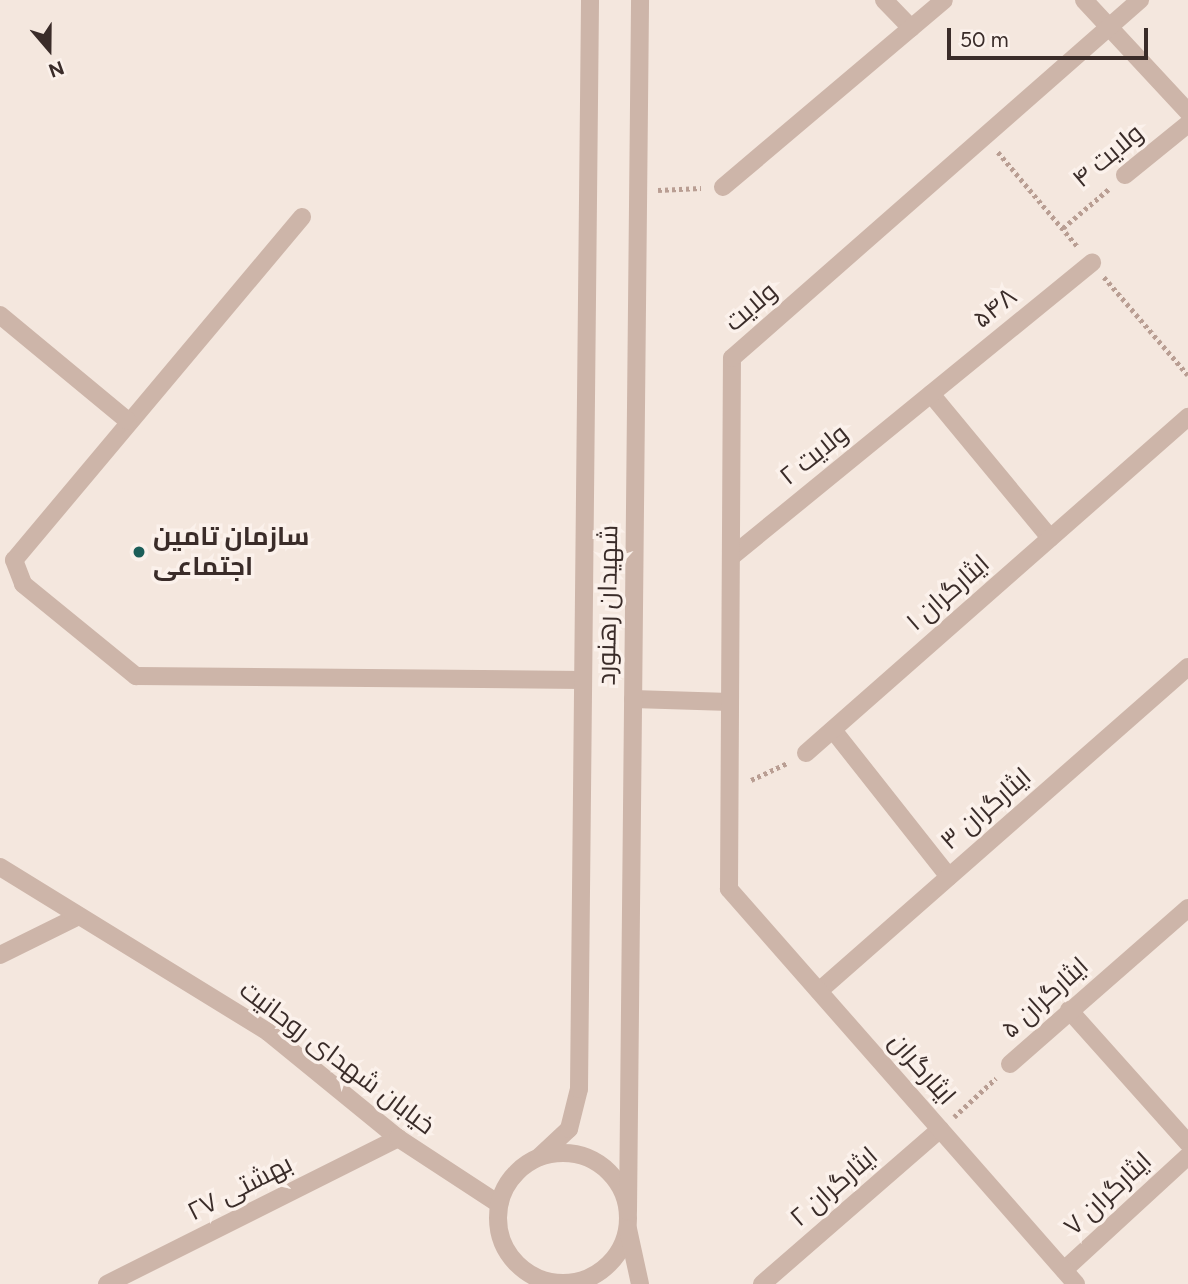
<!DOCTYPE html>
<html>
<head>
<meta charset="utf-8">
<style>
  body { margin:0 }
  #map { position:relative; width:1188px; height:1284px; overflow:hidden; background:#f4e7de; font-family:Figtree,Cairo,sans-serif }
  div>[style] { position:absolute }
  .path>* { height:4.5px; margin-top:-2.25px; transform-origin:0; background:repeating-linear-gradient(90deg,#b99e93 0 3.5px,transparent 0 7px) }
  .minor>* { height:18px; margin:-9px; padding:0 9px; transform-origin:9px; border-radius:9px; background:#cdb5a9 }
  .tertiary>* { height:18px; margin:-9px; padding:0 9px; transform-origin:9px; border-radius:9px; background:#cdb5a9 }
  .tertiary>.ring { margin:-9px; padding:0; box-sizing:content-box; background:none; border:18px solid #cdb5a9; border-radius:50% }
  .dots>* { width:19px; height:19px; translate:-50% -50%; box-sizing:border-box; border:4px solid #fbf1eb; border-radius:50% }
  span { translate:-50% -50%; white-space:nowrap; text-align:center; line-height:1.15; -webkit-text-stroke:7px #fbf1eb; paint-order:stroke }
  .street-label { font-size:26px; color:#3a2c29 }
  .poi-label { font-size:26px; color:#3a2c29; font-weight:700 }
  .left { translate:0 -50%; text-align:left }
  .north { position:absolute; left:14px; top:14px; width:70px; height:70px; -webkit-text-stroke:5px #fbf1eb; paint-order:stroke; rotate:160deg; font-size:19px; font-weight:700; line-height:28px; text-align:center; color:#3a2c29 }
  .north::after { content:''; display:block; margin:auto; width:24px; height:32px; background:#3a2c29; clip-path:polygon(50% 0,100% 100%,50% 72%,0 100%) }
  .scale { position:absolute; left:947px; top:28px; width:201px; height:32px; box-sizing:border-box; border:4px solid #3a2c29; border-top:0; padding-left:9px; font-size:21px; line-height:24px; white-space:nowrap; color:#3a2c29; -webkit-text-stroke:5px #fbf1eb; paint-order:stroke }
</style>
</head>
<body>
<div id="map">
  <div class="path">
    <i style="left:998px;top:152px;width:124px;rotate:49.9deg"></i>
    <i style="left:658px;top:190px;width:43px;rotate:-2.7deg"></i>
    <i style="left:1063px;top:228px;width:62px;rotate:-40.4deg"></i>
    <i style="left:1104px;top:277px;width:129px;rotate:49.4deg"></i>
    <i style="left:751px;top:780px;width:40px;rotate:-25deg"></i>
    <i style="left:954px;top:1117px;width:57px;rotate:-42.9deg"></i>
  </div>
  <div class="minor">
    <i style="left:884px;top:0;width:39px;rotate:46deg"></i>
    <i style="left:1084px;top:0;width:153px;rotate:47.1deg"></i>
    <i style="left:1125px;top:175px;width:81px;rotate:-39deg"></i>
    <i style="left:723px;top:187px;width:289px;rotate:-40.2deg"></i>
    <i style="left:302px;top:217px;width:448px;rotate:130deg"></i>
    <i style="left:14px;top:560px;width:26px;rotate:69deg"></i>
    <i style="left:23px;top:584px;width:146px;rotate:39.2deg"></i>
    <i style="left:136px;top:676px;width:447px;rotate:0.5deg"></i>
    <i style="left:0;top:315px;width:166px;rotate:39.6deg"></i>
    <i style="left:931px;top:394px;width:187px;rotate:50.4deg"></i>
    <i style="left:731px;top:557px;width:466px;rotate:-39.2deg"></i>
    <i style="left:633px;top:699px;width:97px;rotate:1.8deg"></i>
    <i style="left:833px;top:730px;width:187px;rotate:51.7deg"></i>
    <i style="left:806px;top:753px;width:509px;rotate:-41.33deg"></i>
    <i style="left:0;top:955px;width:88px;rotate:-26.3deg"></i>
    <i style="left:819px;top:991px;width:491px;rotate:-41.3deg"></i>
    <i style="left:1069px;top:1010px;width:178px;rotate:48.2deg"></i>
    <i style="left:1010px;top:1064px;width:237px;rotate:-41.2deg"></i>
    <i style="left:1064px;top:1270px;width:168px;rotate:-42.6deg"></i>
    <i style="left:107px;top:1284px;width:326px;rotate:-26.6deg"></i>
    <i style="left:762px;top:1284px;width:236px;rotate:-41deg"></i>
    <i style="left:1076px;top:1284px;width:526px;rotate:-131.3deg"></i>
    <i style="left:729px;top:889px;width:531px;rotate:-89.68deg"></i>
    <i style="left:732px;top:358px;width:543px;rotate:-41.27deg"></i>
  </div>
  <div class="tertiary">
    <i style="left:0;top:867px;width:315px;rotate:31.6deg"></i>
    <i style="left:268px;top:1032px;width:168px;rotate:39.2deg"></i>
    <i style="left:398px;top:1138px;width:121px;rotate:33.2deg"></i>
    <i class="ring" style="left:498px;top:1153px;width:112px;height:112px"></i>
    <i style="left:539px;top:1157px;width:41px;rotate:-43deg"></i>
    <i style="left:569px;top:1129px;width:41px;rotate:-76deg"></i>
    <i style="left:579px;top:1089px;width:1089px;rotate:-89.42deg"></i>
    <i style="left:628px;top:1211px;width:1211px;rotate:-89.43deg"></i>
    <i style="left:628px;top:1229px;width:56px;rotate:77.7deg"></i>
  </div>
  <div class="dots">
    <i style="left:139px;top:552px;background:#1c5e59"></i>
  </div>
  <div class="street-label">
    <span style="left:1108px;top:156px;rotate:-40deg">ولایت ۴</span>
    <span style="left:751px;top:307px;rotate:-41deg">ولایت</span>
    <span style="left:995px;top:308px;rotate:-39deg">۵۴۸</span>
    <span style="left:814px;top:455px;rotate:-39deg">ولایت ۲</span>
    <span style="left:948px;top:593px;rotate:-41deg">ایثارگران ۱</span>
    <span style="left:608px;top:605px;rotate:-89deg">شهیدان رهنورد</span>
    <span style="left:986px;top:809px;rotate:-41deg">ایثارگران ۳</span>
    <span style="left:1045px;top:998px;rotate:-42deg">ایثارگران ۵</span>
    <span style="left:337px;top:1058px;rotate:37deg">خیابان شهدای روحانیت</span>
    <span style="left:922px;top:1069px;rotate:49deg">ایثارگران</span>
    <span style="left:834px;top:1187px;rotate:-41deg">ایثارگران ۲</span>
    <span style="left:240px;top:1188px;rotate:-27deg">بهشتی ۲۷</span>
    <span style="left:1108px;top:1194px;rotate:-43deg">ایثارگران ۷</span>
  </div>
  <div class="poi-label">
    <span class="left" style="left:153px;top:552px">سازمان تامین<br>اجتماعی</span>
  </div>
  <div class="north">N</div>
  <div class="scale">50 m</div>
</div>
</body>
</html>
